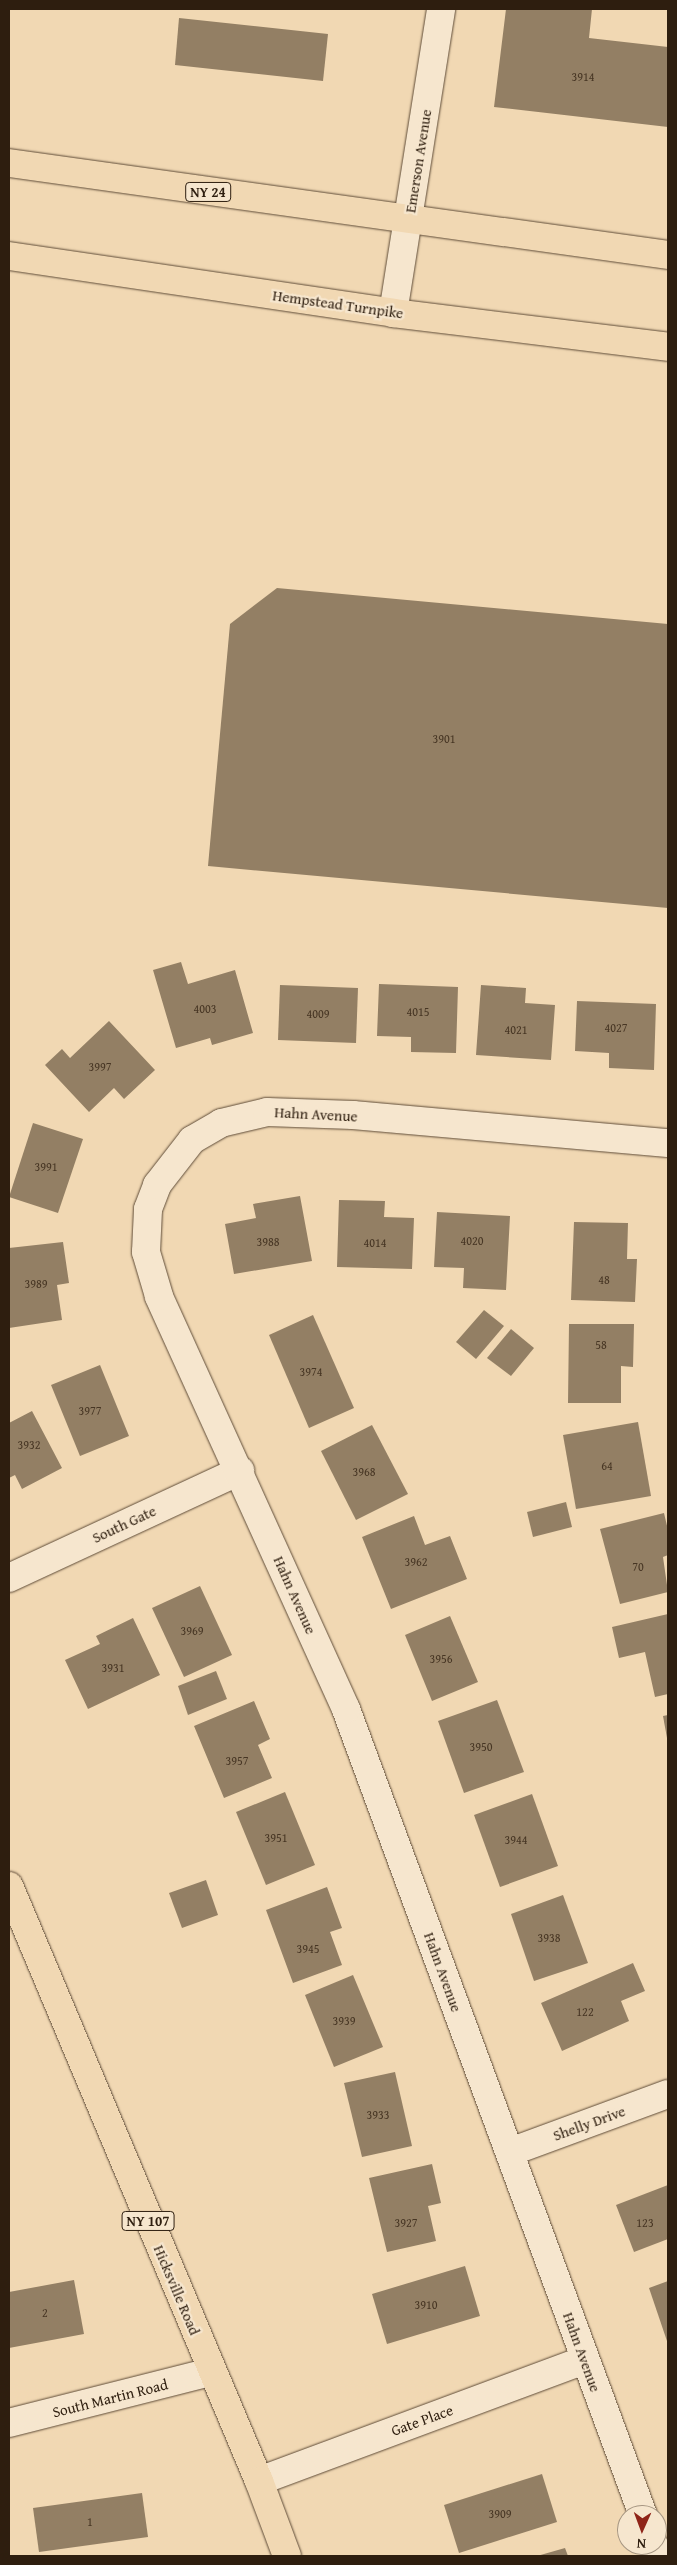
<!DOCTYPE html>
<html>
<head>
<meta charset="utf-8">
<style>
  body { margin:0 }
  #map { position:relative; width:677px; height:2565px; overflow:hidden; background:#f1d8b3; font-family:"Gentium Book Plus",serif }
  div>[style] { position:absolute }
  .building>* { inset:0; background:#937f64 }
  .roads { filter:drop-shadow(0 0 1px #5f4c38) drop-shadow(0 0 1px #5f4c38) }
  .minor>* { height:28px; margin:-14px; padding:0 14px; transform-origin:14px; border-radius:14px; background:#f6e6ce }
  .primary>* { height:28px; margin:-14px; padding:0 14px; transform-origin:14px; border-radius:14px; background:#f1d8b3 }
  span { translate:-50% -50%; white-space:nowrap; text-align:center; line-height:1.15; -webkit-text-stroke:4.5px #f6e6ce; paint-order:stroke }
  .number-label { font-size:12px; color:#473624 }
  .number-label span { -webkit-text-stroke-width:0 }
  .shield-label span { padding:1px 4px; background:#f6e6ce; border:1px solid; border-radius:4px; -webkit-text-stroke-width:0 }
  .shield-label { font-size:14px; color:#2e1e0f; font-weight:700 }
  .street-label { font-size:15px; color:#2e1e0f }
  .frame { position:absolute; inset:0; border:10px solid #2e1e0f; pointer-events:none }
  .north { position:absolute; left:617px; top:2505px; width:50px; height:50px; box-sizing:border-box; background:#f6e6ce; border:1px solid #a69682; border-radius:50%; rotate:182deg; font-size:14px; font-weight:700; line-height:20px; text-align:center; color:#2e1e0f }
  .north::after { content:''; display:block; margin:auto; width:18px; height:22px; background:#8f2418; clip-path:polygon(50% 0,100% 100%,50% 72%,0 100%) }
</style>
</head>
<body>
<div id="map">
  <div class="building">
    <i style="clip-path:polygon(506px 9px,592px 9px,589px 38px,668px 47px,668px 127px,494px 107px)"></i>
    <i style="clip-path:polygon(179px 18px,328px 34px,323px 81px,175px 65px)"></i>
    <i style="clip-path:polygon(277px 588px,668px 624px,668px 908px,208px 866px,230px 624px)"></i>
    <i style="clip-path:polygon(181px 962px,188px 984px,235px 970px,253px 1033px,212px 1045px,210px 1038px,176px 1048px,153px 970px)"></i>
    <i style="clip-path:polygon(379px 984px,458px 987px,456px 1053px,411px 1052px,411px 1037px,377px 1036px)"></i>
    <i style="clip-path:polygon(280px 985px,358px 988px,356px 1043px,278px 1040px)"></i>
    <i style="clip-path:polygon(481px 985px,526px 988px,525px 1003px,555px 1005px,551px 1060px,476px 1055px)"></i>
    <i style="clip-path:polygon(577px 1001px,656px 1004px,654px 1070px,609px 1068px,609px 1053px,575px 1051px)"></i>
    <i style="clip-path:polygon(109px 1021px,155px 1070px,124px 1099px,114px 1088px,89px 1112px,45px 1065px,62px 1049px,70px 1058px)"></i>
    <i style="clip-path:polygon(33px 1123px,83px 1139px,58px 1213px,9px 1197px)"></i>
    <i style="clip-path:polygon(300px 1196px,312px 1261px,234px 1274px,225px 1224px,256px 1218px,253px 1204px)"></i>
    <i style="clip-path:polygon(339px 1200px,385px 1201px,384px 1217px,414px 1218px,412px 1269px,337px 1267px)"></i>
    <i style="clip-path:polygon(437px 1212px,510px 1216px,506px 1290px,463px 1288px,464px 1268px,434px 1267px)"></i>
    <i style="clip-path:polygon(574px 1222px,628px 1223px,627px 1259px,637px 1259px,635px 1302px,571px 1300px)"></i>
    <i style="clip-path:polygon(63px 1242px,69px 1283px,57px 1285px,62px 1320px,9px 1328px,9px 1248px)"></i>
    <i style="clip-path:polygon(484px 1310px,504px 1326px,476px 1359px,456px 1342px)"></i>
    <i style="clip-path:polygon(313px 1315px,354px 1408px,309px 1428px,269px 1335px)"></i>
    <i style="clip-path:polygon(569px 1324px,634px 1324px,633px 1367px,621px 1366px,621px 1403px,568px 1403px)"></i>
    <i style="clip-path:polygon(511px 1329px,534px 1348px,511px 1376px,487px 1358px)"></i>
    <i style="clip-path:polygon(100px 1365px,129px 1436px,80px 1456px,51px 1385px)"></i>
    <i style="clip-path:polygon(32px 1411px,62px 1468px,22px 1489px,15px 1475px,9px 1478px,9px 1423px)"></i>
    <i style="clip-path:polygon(638px 1422px,651px 1496px,576px 1509px,563px 1435px)"></i>
    <i style="clip-path:polygon(372px 1425px,408px 1494px,356px 1520px,321px 1451px)"></i>
    <i style="clip-path:polygon(566px 1502px,572px 1527px,533px 1537px,527px 1512px)"></i>
    <i style="clip-path:polygon(664px 1513px,668px 1530px,668px 1555px,663px 1557px,668px 1592px,620px 1604px,600px 1529px)"></i>
    <i style="clip-path:polygon(414px 1516px,425px 1545px,450px 1536px,467px 1579px,391px 1609px,362px 1537px)"></i>
    <i style="clip-path:polygon(200px 1586px,232px 1655px,184px 1677px,152px 1608px)"></i>
    <i style="clip-path:polygon(668px 1614px,668px 1694px,655px 1697px,645px 1652px,619px 1658px,612px 1627px)"></i>
    <i style="clip-path:polygon(450px 1616px,478px 1682px,432px 1701px,405px 1635px)"></i>
    <i style="clip-path:polygon(133px 1618px,160px 1675px,88px 1709px,65px 1660px,100px 1644px,96px 1636px)"></i>
    <i style="clip-path:polygon(216px 1671px,227px 1699px,188px 1715px,178px 1686px)"></i>
    <i style="clip-path:polygon(497px 1700px,524px 1772px,464px 1793px,438px 1721px)"></i>
    <i style="clip-path:polygon(254px 1701px,270px 1739px,258px 1745px,272px 1778px,224px 1798px,194px 1726px)"></i>
    <i style="clip-path:polygon(668px 1715px,668px 1738px,667px 1738px,663px 1716px)"></i>
    <i style="clip-path:polygon(285px 1792px,315px 1865px,266px 1885px,236px 1812px)"></i>
    <i style="clip-path:polygon(532px 1794px,558px 1866px,500px 1887px,474px 1815px)"></i>
    <i style="clip-path:polygon(206px 1880px,218px 1915px,182px 1928px,169px 1893px)"></i>
    <i style="clip-path:polygon(327px 1887px,342px 1928px,330px 1932px,342px 1965px,293px 1983px,266px 1910px)"></i>
    <i style="clip-path:polygon(563px 1895px,588px 1963px,534px 1981px,511px 1914px)"></i>
    <i style="clip-path:polygon(633px 1963px,645px 1991px,621px 2001px,629px 2021px,562px 2051px,541px 2003px)"></i>
    <i style="clip-path:polygon(353px 1975px,383px 2047px,334px 2067px,305px 1995px)"></i>
    <i style="clip-path:polygon(395px 2072px,412px 2146px,362px 2157px,344px 2083px)"></i>
    <i style="clip-path:polygon(432px 2164px,441px 2203px,428px 2206px,436px 2241px,387px 2252px,369px 2178px)"></i>
    <i style="clip-path:polygon(668px 2185px,668px 2239px,634px 2252px,616px 2205px)"></i>
    <i style="clip-path:polygon(465px 2266px,480px 2316px,387px 2344px,372px 2294px)"></i>
    <i style="clip-path:polygon(74px 2280px,84px 2334px,9px 2348px,9px 2292px)"></i>
    <i style="clip-path:polygon(668px 2281px,668px 2344px,649px 2288px)"></i>
    <i style="clip-path:polygon(542px 2474px,557px 2522px,459px 2553px,444px 2505px)"></i>
    <i style="clip-path:polygon(142px 2493px,148px 2537px,39px 2552px,33px 2508px)"></i>
    <i style="clip-path:polygon(565px 2548px,568px 2556px,537px 2556px)"></i>
  </div>
  <div class="roads">
    <div class="minor">
      <i style="left:393px;top:313px;width:308px;rotate:-81deg"></i>
      <i style="left:9px;top:1578px;width:255px;rotate:-24.9deg"></i>
      <i style="left:510px;top:2152px;width:168px;rotate:-20.2deg"></i>
      <i style="left:9px;top:2423px;width:208px;rotate:-14.2deg"></i>
      <i style="left:259px;top:2481px;width:348px;rotate:-20.4deg"></i>
      <i style="left:643px;top:2515px;width:859px;rotate:-110.23deg"></i>
      <i style="left:346px;top:1709px;width:453px;rotate:-114.4deg"></i>
      <i style="left:159px;top:1296px;width:46px;rotate:-106.5deg"></i>
      <i style="left:146px;top:1252px;width:43px;rotate:-87.3deg"></i>
      <i style="left:148px;top:1209px;width:26px;rotate:-69deg"></i>
      <i style="left:157px;top:1185px;width:57px;rotate:-52.1deg"></i>
      <i style="left:192px;top:1140px;width:34px;rotate:-30deg"></i>
      <i style="left:221px;top:1123px;width:47px;rotate:-13.4deg"></i>
      <i style="left:267px;top:1112px;width:86px;rotate:2deg"></i>
      <i style="left:353px;top:1115px;width:316px;rotate:5.1deg"></i>
      <i style="left:654px;top:2545px;width:12px;rotate:66deg"></i>
    </div>
    <div class="primary">
      <i style="left:9px;top:163px;width:665px;rotate:7.95deg"></i>
      <i style="left:9px;top:256px;width:388px;rotate:8.4deg"></i>
      <i style="left:393px;top:313px;width:277px;rotate:7deg"></i>
      <i style="left:9px;top:1886px;width:645px;rotate:67.21deg"></i>
      <i style="left:259px;top:2481px;width:80px;rotate:69.5deg"></i>
    </div>
  </div>
  <div class="number-label">
    <span style="left:583px;top:77px">3914</span>
    <span style="left:444px;top:739px">3901</span>
    <span style="left:205px;top:1009px">4003</span>
    <span style="left:418px;top:1012px">4015</span>
    <span style="left:318px;top:1014px">4009</span>
    <span style="left:616px;top:1028px">4027</span>
    <span style="left:516px;top:1030px">4021</span>
    <span style="left:100px;top:1067px">3997</span>
    <span style="left:46px;top:1167px">3991</span>
    <span style="left:472px;top:1241px">4020</span>
    <span style="left:268px;top:1242px">3988</span>
    <span style="left:375px;top:1243px">4014</span>
    <span style="left:604px;top:1280px">48</span>
    <span style="left:36px;top:1284px">3989</span>
    <span style="left:601px;top:1345px">58</span>
    <span style="left:311px;top:1372px">3974</span>
    <span style="left:90px;top:1411px">3977</span>
    <span style="left:29px;top:1445px">3932</span>
    <span style="left:607px;top:1466px">64</span>
    <span style="left:364px;top:1472px">3968</span>
    <span style="left:416px;top:1562px">3962</span>
    <span style="left:638px;top:1567px">70</span>
    <span style="left:192px;top:1631px">3969</span>
    <span style="left:441px;top:1659px">3956</span>
    <span style="left:113px;top:1668px">3931</span>
    <span style="left:481px;top:1747px">3950</span>
    <span style="left:237px;top:1761px">3957</span>
    <span style="left:276px;top:1838px">3951</span>
    <span style="left:516px;top:1840px">3944</span>
    <span style="left:549px;top:1938px">3938</span>
    <span style="left:308px;top:1949px">3945</span>
    <span style="left:585px;top:2012px">122</span>
    <span style="left:344px;top:2021px">3939</span>
    <span style="left:378px;top:2115px">3933</span>
    <span style="left:406px;top:2223px">3927</span>
    <span style="left:645px;top:2223px">123</span>
    <span style="left:426px;top:2305px">3910</span>
    <span style="left:45px;top:2313px">2</span>
    <span style="left:500px;top:2514px">3909</span>
    <span style="left:90px;top:2522px">1</span>
  </div>
  <div class="shield-label">
    <span style="left:208px;top:192px">NY 24</span>
    <span style="left:148px;top:2221px">NY 107</span>
  </div>
  <div class="street-label">
    <span style="left:418px;top:161px;rotate:-81deg">Emerson Avenue</span>
    <span style="left:338px;top:304px;rotate:8deg">Hempstead Turnpike</span>
    <span style="left:316px;top:1114px;rotate:3deg">Hahn Avenue</span>
    <span style="left:124px;top:1524px;rotate:-25deg">South Gate</span>
    <span style="left:295px;top:1595px;rotate:66deg">Hahn Avenue</span>
    <span style="left:443px;top:1972px;rotate:70deg">Hahn Avenue</span>
    <span style="left:589px;top:2123px;rotate:-20deg">Shelly Drive</span>
    <span style="left:177px;top:2290px;rotate:67deg">Hicksville Road</span>
    <span style="left:582px;top:2352px;rotate:70deg">Hahn Avenue</span>
    <span style="left:110px;top:2398px;rotate:-14deg">South Martin Road</span>
    <span style="left:422px;top:2420px;rotate:-20deg">Gate Place</span>
  </div>
  <div class="frame"></div>
  <div class="north">N</div>
</div>
</body>
</html>
